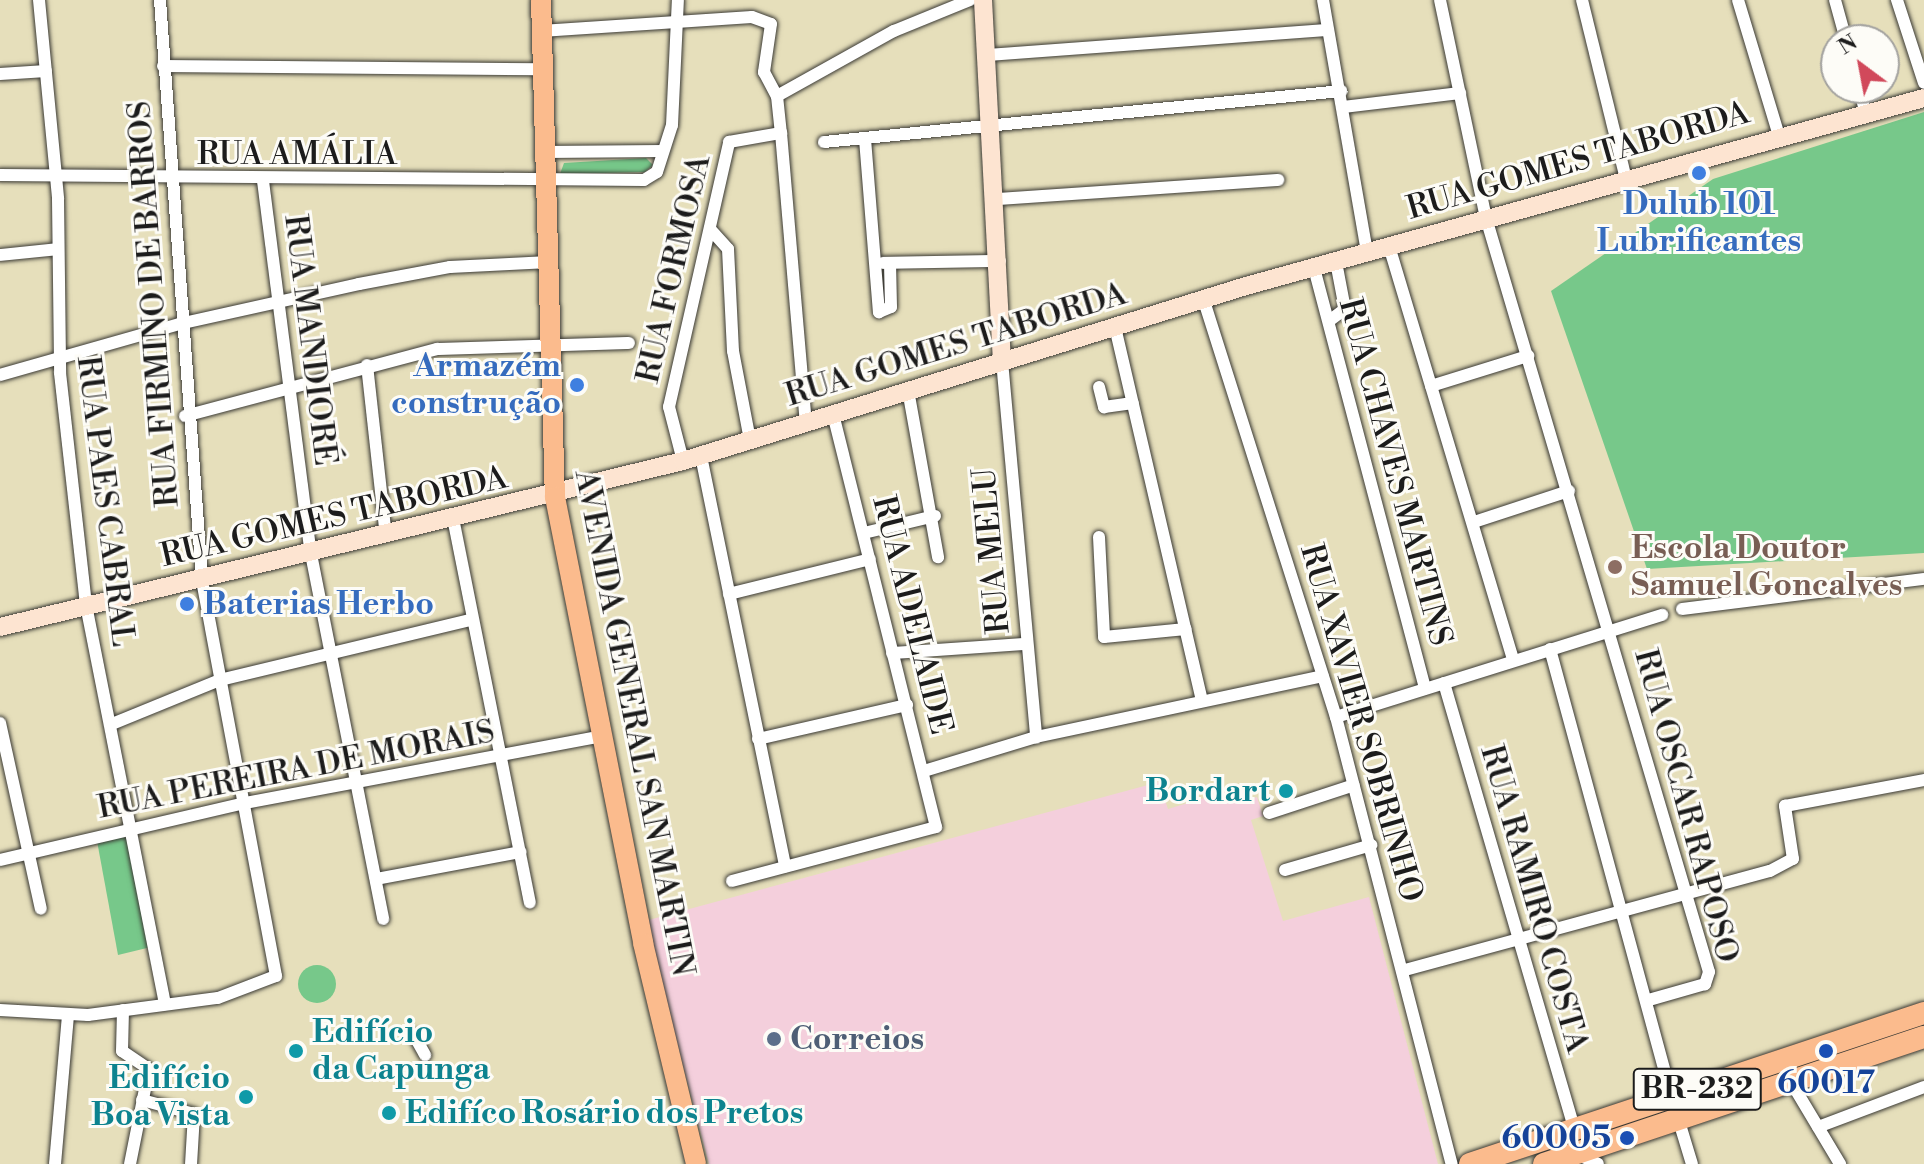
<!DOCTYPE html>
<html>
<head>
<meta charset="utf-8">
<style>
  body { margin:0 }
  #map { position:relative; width:1924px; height:1164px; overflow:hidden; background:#e6dfbb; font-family:"Libre Bodoni",serif }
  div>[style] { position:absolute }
  .built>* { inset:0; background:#f4cfdc }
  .green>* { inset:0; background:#77c88a }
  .round { border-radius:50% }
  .roads { filter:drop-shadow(0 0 2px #3a3934) drop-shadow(0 0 2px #3a3934) }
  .minor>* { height:12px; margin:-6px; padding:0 6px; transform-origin:6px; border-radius:6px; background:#fff }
  .secondary>* { height:18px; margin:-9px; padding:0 9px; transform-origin:9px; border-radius:9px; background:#fde4d1 }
  .primary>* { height:20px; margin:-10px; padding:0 10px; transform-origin:10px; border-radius:10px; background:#fbbb8d }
  .trunk>* { height:22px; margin:-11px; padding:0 11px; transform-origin:11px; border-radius:11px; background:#fbbb8d }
  .dots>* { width:22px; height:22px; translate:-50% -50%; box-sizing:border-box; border:4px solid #fdfcf7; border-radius:50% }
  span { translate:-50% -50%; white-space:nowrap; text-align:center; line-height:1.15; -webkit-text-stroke:6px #fdfcf7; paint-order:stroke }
  .shield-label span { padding:2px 6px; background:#fdfcf7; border:2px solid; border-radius:6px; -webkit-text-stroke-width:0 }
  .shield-label { font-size:30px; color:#1c1c1c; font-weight:700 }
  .street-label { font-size:32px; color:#1c1c1c }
  .shop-label { font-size:32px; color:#366cbe; font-weight:700 }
  .right { translate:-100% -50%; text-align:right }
  .left { translate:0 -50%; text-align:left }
  .education-label { font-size:32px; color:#785e54; font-weight:700 }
  .culture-label { font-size:32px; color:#0d838f; font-weight:700 }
  .service-label { font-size:32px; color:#4e5e75; font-weight:700 }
  .transit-label { font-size:32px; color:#164399; font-weight:700 }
  .north { position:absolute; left:1820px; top:24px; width:80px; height:80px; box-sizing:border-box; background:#fdfcf7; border:2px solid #a3a29f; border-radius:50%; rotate:328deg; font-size:22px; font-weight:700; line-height:32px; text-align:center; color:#1c1c1c }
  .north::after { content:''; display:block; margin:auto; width:28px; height:36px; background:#d1495b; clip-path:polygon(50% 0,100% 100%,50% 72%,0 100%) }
</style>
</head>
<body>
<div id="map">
  <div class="built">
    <i style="clip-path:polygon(1159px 782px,1168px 809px,1234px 789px,1239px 803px,1257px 797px,1263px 816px,1251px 820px,1283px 921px,1369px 897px,1438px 1164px,709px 1164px,645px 921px)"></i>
  </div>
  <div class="green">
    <i style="clip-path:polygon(1924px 112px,1924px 553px,1647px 569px,1551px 291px,1713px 179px)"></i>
    <i style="clip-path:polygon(646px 158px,653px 165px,645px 172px,560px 174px,564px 163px)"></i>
    <i style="clip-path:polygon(130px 834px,151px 947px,118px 955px,97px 841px)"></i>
    <i class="round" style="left:298px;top:965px;width:38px;height:38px"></i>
  </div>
  <div class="roads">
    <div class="minor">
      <i style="left:39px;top:0;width:200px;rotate:84.5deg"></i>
      <i style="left:58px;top:199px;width:174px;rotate:89.3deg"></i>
      <i style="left:60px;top:373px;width:233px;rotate:83.6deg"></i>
      <i style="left:86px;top:605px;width:407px;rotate:78.8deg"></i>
      <i style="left:1323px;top:0;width:257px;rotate:80.1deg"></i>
      <i style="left:1440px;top:0;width:223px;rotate:78.1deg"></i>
      <i style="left:1486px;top:218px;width:786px;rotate:73.52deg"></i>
      <i style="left:1709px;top:972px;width:13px;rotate:108deg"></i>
      <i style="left:1705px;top:984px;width:58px;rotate:164.1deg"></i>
      <i style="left:1582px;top:0;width:184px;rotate:76.2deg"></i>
      <i style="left:1738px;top:0;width:142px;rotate:73.2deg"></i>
      <i style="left:1835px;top:0;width:41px;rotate:74.6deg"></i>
      <i style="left:1897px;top:0;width:87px;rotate:72deg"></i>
      <i style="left:541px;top:31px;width:211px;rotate:-3.8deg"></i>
      <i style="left:752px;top:17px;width:20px;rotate:20deg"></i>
      <i style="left:771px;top:24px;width:49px;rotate:98.3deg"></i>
      <i style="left:764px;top:72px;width:27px;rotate:62deg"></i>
      <i style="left:777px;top:96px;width:37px;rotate:84deg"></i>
      <i style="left:781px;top:133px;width:290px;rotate:85.1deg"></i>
      <i style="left:987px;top:55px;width:341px;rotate:-4.2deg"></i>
      <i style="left:163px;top:66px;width:378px;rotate:0.5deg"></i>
      <i style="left:0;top:74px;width:46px;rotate:-3.7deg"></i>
      <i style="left:1859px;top:88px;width:27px;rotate:75deg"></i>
      <i style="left:777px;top:96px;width:134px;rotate:-29.1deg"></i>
      <i style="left:894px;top:31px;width:82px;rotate:-22.2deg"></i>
      <i style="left:1343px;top:107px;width:118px;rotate:-6.8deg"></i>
      <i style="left:865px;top:139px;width:174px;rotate:85.4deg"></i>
      <i style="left:879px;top:312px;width:13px;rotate:-23deg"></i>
      <i style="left:891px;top:307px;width:44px;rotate:-91.3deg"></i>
      <i style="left:824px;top:142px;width:520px;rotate:-5.63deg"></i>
      <i style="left:544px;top:152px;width:119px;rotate:-0.5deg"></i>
      <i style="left:0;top:175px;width:644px;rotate:0.44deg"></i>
      <i style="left:644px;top:180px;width:15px;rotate:-32deg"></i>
      <i style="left:657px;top:172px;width:49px;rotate:-72.3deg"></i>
      <i style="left:672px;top:125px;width:125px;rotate:-87.3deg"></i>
      <i style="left:263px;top:181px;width:376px;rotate:82.7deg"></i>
      <i style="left:311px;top:554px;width:372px;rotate:78.8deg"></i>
      <i style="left:997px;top:199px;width:282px;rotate:-3.9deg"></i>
      <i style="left:710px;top:229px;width:27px;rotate:48deg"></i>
      <i style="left:728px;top:249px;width:102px;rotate:87.2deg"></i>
      <i style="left:733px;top:351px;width:91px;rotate:79.2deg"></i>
      <i style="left:1389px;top:246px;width:432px;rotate:73.3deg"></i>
      <i style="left:0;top:255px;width:58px;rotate:-5.9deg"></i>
      <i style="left:883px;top:263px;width:117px;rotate:-1deg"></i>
      <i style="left:1314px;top:268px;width:435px;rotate:75.2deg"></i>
      <i style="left:1204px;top:301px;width:436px;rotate:72.4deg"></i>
      <i style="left:1336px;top:717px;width:462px;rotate:75.5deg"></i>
      <i style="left:1329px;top:321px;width:20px;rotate:-37deg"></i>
      <i style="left:1345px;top:309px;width:48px;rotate:-100.8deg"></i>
      <i style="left:1115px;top:327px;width:384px;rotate:76.9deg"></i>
      <i style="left:1002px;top:361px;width:378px;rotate:84.8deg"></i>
      <i style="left:367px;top:365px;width:172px;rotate:83.7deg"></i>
      <i style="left:0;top:375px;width:186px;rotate:-15.9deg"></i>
      <i style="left:179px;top:324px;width:184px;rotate:-12.5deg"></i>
      <i style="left:359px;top:284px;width:93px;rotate:-10.6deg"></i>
      <i style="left:450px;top:267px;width:99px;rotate:-2.9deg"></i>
      <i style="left:1431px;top:386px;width:102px;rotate:-17.2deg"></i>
      <i style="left:1099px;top:387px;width:21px;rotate:76deg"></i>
      <i style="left:1104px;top:407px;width:29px;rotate:-8deg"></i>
      <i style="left:908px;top:390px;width:170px;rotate:79.8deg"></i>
      <i style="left:185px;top:416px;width:261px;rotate:-14.9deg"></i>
      <i style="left:437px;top:349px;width:192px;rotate:-1.8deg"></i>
      <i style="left:701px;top:456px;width:419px;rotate:78.4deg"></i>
      <i style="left:683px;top:461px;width:56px;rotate:-104.5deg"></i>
      <i style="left:669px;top:407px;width:272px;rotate:-77.2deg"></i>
      <i style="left:729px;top:142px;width:53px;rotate:-9.8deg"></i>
      <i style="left:1474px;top:522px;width:100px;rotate:-18.1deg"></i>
      <i style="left:454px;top:523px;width:387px;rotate:78.7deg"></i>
      <i style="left:864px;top:533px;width:73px;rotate:-13.5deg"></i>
      <i style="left:1099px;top:537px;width:100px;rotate:87.1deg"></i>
      <i style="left:1104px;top:637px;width:82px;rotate:-5.6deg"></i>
      <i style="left:729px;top:594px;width:145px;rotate:-13.9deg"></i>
      <i style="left:1682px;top:609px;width:244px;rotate:-7.1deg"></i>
      <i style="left:1550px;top:649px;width:464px;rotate:74.8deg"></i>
      <i style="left:892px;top:653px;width:133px;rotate:-3.9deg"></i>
      <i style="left:1444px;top:683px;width:465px;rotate:73.7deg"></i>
      <i style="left:1336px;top:717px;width:342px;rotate:-17.4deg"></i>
      <i style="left:0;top:723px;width:190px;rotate:77.6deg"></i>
      <i style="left:112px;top:724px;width:117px;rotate:-22.2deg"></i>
      <i style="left:220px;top:680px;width:257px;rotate:-13.5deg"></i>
      <i style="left:758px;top:739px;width:153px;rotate:-12.9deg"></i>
      <i style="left:924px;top:771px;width:117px;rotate:-16.9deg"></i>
      <i style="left:1036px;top:737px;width:293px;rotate:-12deg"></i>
      <i style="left:1269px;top:813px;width:89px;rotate:-18.2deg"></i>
      <i style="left:0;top:860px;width:252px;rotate:-13.1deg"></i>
      <i style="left:245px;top:803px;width:364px;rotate:-10.6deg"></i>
      <i style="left:1285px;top:870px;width:90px;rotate:-16.2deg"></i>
      <i style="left:376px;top:879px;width:147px;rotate:-10.6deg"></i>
      <i style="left:732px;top:881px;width:211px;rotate:-14.8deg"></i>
      <i style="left:936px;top:827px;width:426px;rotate:-104deg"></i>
      <i style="left:1405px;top:970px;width:378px;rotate:-15.2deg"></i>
      <i style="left:1770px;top:871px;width:26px;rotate:-28deg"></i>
      <i style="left:1793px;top:859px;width:54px;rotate:-98.6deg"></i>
      <i style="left:1785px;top:806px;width:141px;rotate:-10.6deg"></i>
      <i style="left:0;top:1010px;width:88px;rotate:3.3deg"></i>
      <i style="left:88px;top:1015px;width:131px;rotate:-7.5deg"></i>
      <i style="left:218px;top:998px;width:62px;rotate:-20.8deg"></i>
      <i style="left:276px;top:976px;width:404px;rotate:-100.6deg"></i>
      <i style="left:202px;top:579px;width:581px;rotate:-94.15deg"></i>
      <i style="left:123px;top:1010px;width:41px;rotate:91.4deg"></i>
      <i style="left:122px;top:1051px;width:32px;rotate:34deg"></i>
      <i style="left:149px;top:1069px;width:97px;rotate:101.3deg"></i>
      <i style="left:414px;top:1035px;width:23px;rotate:61deg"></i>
      <i style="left:1791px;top:1082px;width:96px;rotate:59.1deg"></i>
      <i style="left:142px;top:1100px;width:54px;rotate:15.1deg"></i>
      <i style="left:194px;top:1114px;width:50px;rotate:93.4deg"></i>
      <i style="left:1678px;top:1118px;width:48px;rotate:73.1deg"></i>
      <i style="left:1818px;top:1127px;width:113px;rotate:-20.7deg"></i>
      <i style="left:1577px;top:1154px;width:23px;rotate:25deg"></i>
      <i style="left:55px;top:1164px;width:150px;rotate:-85deg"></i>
    </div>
    <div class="secondary">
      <i style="left:983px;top:0;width:361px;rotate:87deg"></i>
      <i style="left:0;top:627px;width:703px;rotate:-13.66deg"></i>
      <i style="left:683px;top:461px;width:590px;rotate:-17.27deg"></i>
      <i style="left:1246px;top:286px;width:704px;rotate:-15.5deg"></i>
    </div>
    <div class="primary">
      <i style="left:541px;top:0;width:497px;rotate:88.4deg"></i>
      <i style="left:555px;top:497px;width:455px;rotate:78.8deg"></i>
      <i style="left:643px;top:943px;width:227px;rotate:76.5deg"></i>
    </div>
    <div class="trunk">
      <i style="left:1470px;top:1164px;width:478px;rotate:-18.4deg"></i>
      <i style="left:1544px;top:1164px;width:401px;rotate:-18.5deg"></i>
    </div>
  </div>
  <div class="dots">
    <i style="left:1699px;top:173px;background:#3f7fe0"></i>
    <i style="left:577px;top:385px;background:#3f7fe0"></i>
    <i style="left:1615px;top:567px;background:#8d6e63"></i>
    <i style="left:187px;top:604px;background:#3f7fe0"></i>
    <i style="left:1286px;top:791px;background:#0f9aa8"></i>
    <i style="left:774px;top:1039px;background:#5c6f8a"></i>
    <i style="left:296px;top:1051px;background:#0f9aa8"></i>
    <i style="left:1826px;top:1051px;background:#1a4fb4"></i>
    <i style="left:246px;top:1097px;background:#0f9aa8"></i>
    <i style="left:389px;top:1113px;background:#0f9aa8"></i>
    <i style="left:1627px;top:1138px;background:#1a4fb4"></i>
  </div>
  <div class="shield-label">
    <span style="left:1697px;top:1089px">BR-232</span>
  </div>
  <div class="street-label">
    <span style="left:297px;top:154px">RUA AMÁLIA</span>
    <span style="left:1578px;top:161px;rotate:-16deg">RUA GOMES TABORDA</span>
    <span style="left:674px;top:269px;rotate:-77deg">RUA FORMOSA</span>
    <span style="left:154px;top:304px;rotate:-94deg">RUA FIRMINO DE BARROS</span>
    <span style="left:310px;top:340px;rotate:83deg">RUA MANDIORÉ</span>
    <span style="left:956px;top:345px;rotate:-17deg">RUA GOMES TABORDA</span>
    <span style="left:1395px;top:472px;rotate:75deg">RUA CHAVES MARTINS</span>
    <span style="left:105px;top:501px;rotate:83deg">RUA PAES CABRAL</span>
    <span style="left:334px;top:517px;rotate:-13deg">RUA GOMES TABORDA</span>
    <span style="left:992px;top:551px;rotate:-95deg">RUA MELU</span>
    <span style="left:912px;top:615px;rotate:76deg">RUA ADELAIDE</span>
    <span style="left:634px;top:723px;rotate:79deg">AVENIDA GENERAL SAN MARTIN</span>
    <span style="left:1361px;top:723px;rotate:74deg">RUA XAVIER SOBRINHO</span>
    <span style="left:296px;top:770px;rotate:-11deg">RUA PEREIRA DE MORAIS</span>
    <span style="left:1686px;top:806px;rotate:75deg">RUA OSCAR RAPOSO</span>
    <span style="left:1534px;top:899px;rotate:74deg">RUA RAMIRO COSTA</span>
  </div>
  <div class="shop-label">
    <span style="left:1699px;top:223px">Dulub 101<br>Lubrificantes</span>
    <span class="right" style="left:561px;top:385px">Armazém<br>construção</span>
    <span class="left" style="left:203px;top:604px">Baterias Herbo</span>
  </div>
  <div class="education-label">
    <span class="left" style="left:1631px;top:567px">Escola Doutor<br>Samuel Goncalves</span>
  </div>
  <div class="culture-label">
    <span class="right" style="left:1270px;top:791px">Bordart</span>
    <span class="left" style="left:312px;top:1051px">Edifício<br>da Capunga</span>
    <span class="right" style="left:230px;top:1097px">Edifício<br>Boa Vista</span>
    <span class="left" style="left:405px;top:1113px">Edifíco Rosário dos Pretos</span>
  </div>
  <div class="service-label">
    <span class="left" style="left:790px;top:1039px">Correios</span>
  </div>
  <div class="transit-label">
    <span style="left:1826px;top:1083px">60017</span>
    <span class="right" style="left:1611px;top:1138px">60005</span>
  </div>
  <div class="north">N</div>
</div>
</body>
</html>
